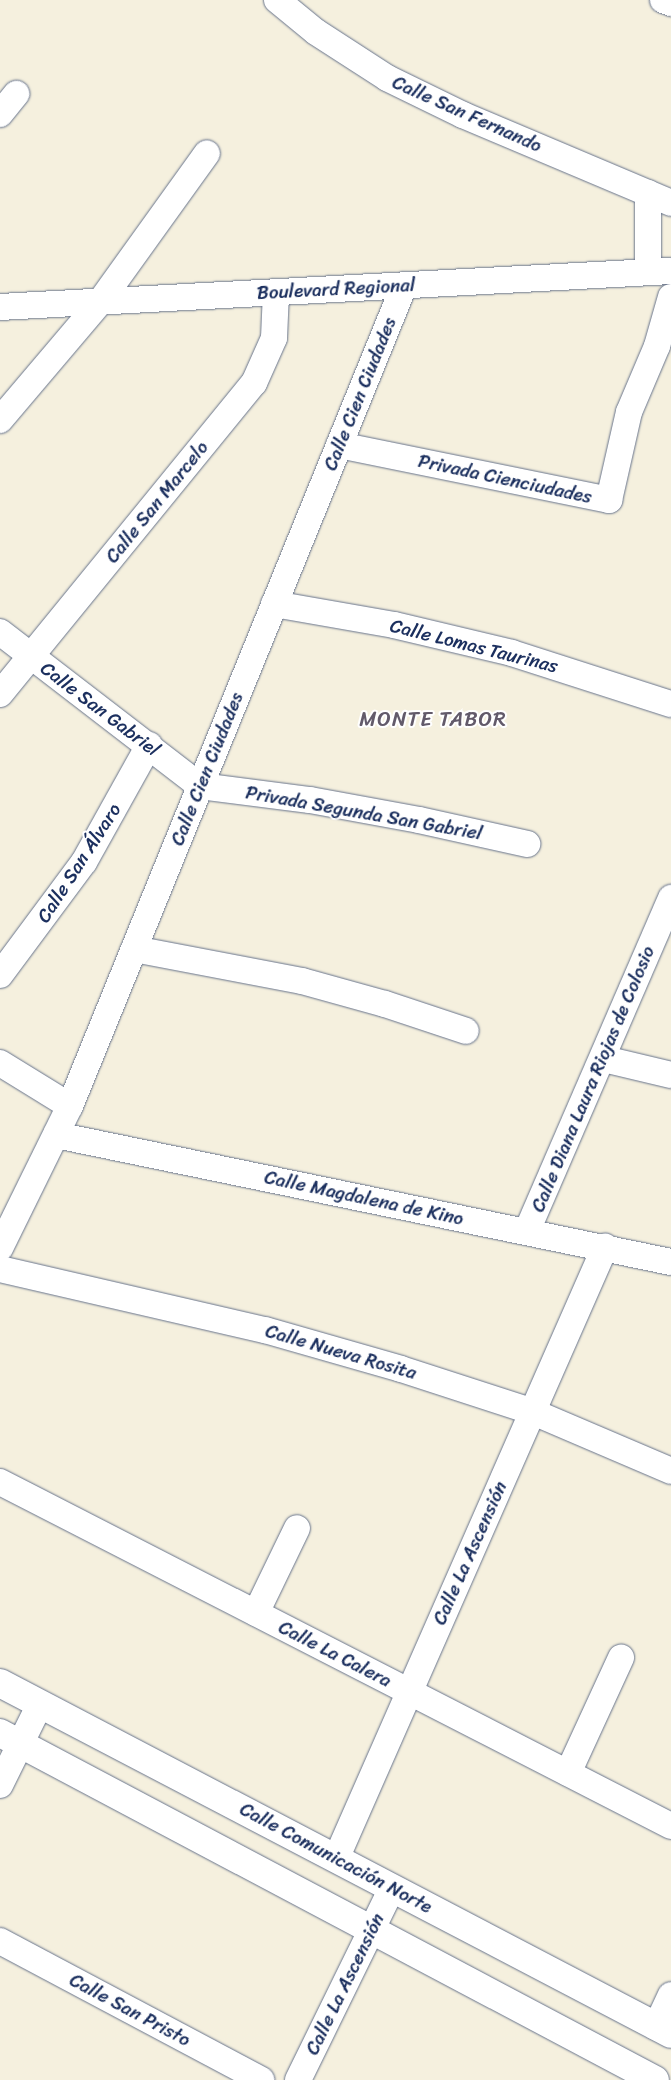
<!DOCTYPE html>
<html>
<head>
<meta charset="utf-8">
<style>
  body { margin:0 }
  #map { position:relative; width:671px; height:2080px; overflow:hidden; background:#f5f0de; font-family:Sriracha,sans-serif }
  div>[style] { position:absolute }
  .roads { filter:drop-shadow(0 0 1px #67738b) drop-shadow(0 0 1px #67738b) }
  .minor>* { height:26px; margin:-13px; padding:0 13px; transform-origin:13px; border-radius:13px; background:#fff }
  .tertiary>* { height:28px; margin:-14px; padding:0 14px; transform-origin:14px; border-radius:14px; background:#fff }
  span { translate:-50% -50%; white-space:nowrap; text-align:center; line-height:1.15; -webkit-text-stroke:4px #fff; paint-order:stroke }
  .street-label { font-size:19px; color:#1b2f5e }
  .quarter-label { font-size:21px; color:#625a6a; letter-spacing:1px }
</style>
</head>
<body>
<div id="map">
  <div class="roads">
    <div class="minor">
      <i style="left:277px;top:0;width:50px;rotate:39.4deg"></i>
      <i style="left:316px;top:32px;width:85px;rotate:32.9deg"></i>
      <i style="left:387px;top:78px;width:85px;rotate:26deg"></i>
      <i style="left:463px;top:115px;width:226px;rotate:22.9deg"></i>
      <i style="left:663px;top:0;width:9px;rotate:21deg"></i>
      <i style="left:0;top:114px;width:26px;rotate:-51deg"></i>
      <i style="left:648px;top:193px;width:79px;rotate:90deg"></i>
      <i style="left:0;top:307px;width:672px;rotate:-3.07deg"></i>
      <i style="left:0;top:420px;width:155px;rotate:-49.7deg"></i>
      <i style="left:100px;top:302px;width:183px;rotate:-54.3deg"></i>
      <i style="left:339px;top:445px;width:276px;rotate:11.5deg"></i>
      <i style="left:609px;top:500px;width:90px;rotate:-77.2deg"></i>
      <i style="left:629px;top:412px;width:72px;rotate:-67deg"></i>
      <i style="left:657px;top:346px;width:51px;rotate:-74.1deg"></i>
      <i style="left:274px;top:604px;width:122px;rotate:9.9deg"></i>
      <i style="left:394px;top:625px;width:121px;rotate:13.3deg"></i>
      <i style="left:512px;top:653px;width:167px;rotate:17.8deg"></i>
      <i style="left:0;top:632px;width:252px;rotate:37.6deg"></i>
      <i style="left:200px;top:786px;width:111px;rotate:7.3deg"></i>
      <i style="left:310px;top:800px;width:111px;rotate:10.4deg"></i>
      <i style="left:419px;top:820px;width:111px;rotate:12.5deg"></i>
      <i style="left:0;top:694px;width:402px;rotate:-50.8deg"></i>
      <i style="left:254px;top:383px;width:49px;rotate:-66deg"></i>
      <i style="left:274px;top:338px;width:45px;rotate:-87.5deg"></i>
      <i style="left:134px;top:949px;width:171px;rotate:10.8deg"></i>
      <i style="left:302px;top:981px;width:86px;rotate:15.5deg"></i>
      <i style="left:385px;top:1004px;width:85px;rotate:18.4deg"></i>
      <i style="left:0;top:975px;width:141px;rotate:-53.4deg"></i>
      <i style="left:84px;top:862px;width:134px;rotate:-60.9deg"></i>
      <i style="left:604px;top:1059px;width:69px;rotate:13.4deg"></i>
      <i style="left:0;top:1063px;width:82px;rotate:31.6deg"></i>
      <i style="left:56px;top:1135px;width:628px;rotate:11.67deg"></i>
      <i style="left:527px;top:1231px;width:363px;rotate:-66.6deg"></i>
      <i style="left:0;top:1248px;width:158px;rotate:-63.8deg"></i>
      <i style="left:70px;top:1106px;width:885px;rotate:-67.84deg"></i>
      <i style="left:0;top:1269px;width:272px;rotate:13deg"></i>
      <i style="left:265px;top:1330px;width:141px;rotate:16deg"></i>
      <i style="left:401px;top:1369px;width:139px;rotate:18deg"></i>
      <i style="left:533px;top:1412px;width:150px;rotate:23.1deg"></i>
      <i style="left:0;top:1482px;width:754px;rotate:27.14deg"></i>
      <i style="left:256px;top:1613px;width:94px;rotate:-64.2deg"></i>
      <i style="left:568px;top:1773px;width:127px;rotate:-65.3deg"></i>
      <i style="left:0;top:1785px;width:90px;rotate:-63.7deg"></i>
      <i style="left:336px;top:1859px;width:669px;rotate:-66.27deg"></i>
      <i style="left:0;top:1941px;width:296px;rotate:28deg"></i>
      <i style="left:656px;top:2027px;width:35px;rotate:-65deg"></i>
      <i style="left:298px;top:2080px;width:214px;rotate:-63.9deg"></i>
    </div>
    <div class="tertiary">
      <i style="left:0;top:1683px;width:757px;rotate:27.61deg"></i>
      <i style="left:0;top:1733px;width:741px;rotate:27.91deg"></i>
    </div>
  </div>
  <div class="street-label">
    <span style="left:467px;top:114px;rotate:24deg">Calle San Fernando</span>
    <span style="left:336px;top:289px;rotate:-3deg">Boulevard Regional</span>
    <span style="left:360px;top:394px;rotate:-68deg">Calle Cien Ciudades</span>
    <span style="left:505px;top:479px;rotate:12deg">Privada Cienciudades</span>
    <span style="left:157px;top:502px;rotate:-51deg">Calle San Marcelo</span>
    <span style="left:474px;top:646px;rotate:14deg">Calle Lomas Taurinas</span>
    <span style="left:100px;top:709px;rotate:37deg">Calle San Gabriel</span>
    <span style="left:207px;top:769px;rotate:-68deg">Calle Cien Ciudades</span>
    <span style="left:364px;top:813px;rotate:10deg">Privada Segunda San Gabriel</span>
    <span style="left:79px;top:863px;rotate:-57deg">Calle San Álvaro</span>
    <span style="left:593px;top:1079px;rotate:-67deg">Calle Diana Laura Riojas de Colosio</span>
    <span style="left:364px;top:1198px;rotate:12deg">Calle Magdalena de Kino</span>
    <span style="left:341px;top:1352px;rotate:16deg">Calle Nueva Rosita</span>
    <span style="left:470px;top:1553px;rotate:-66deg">Calle La Ascensión</span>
    <span style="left:335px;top:1654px;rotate:27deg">Calle La Calera</span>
    <span style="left:336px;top:1858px;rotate:28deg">Calle Comunicación Norte</span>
    <span style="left:345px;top:1984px;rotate:-64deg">Calle La Ascensión</span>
    <span style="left:130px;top:2010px;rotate:28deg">Calle San Pristo</span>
  </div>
  <div class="quarter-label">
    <span style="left:433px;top:719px">MONTE TABOR</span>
  </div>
</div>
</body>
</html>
